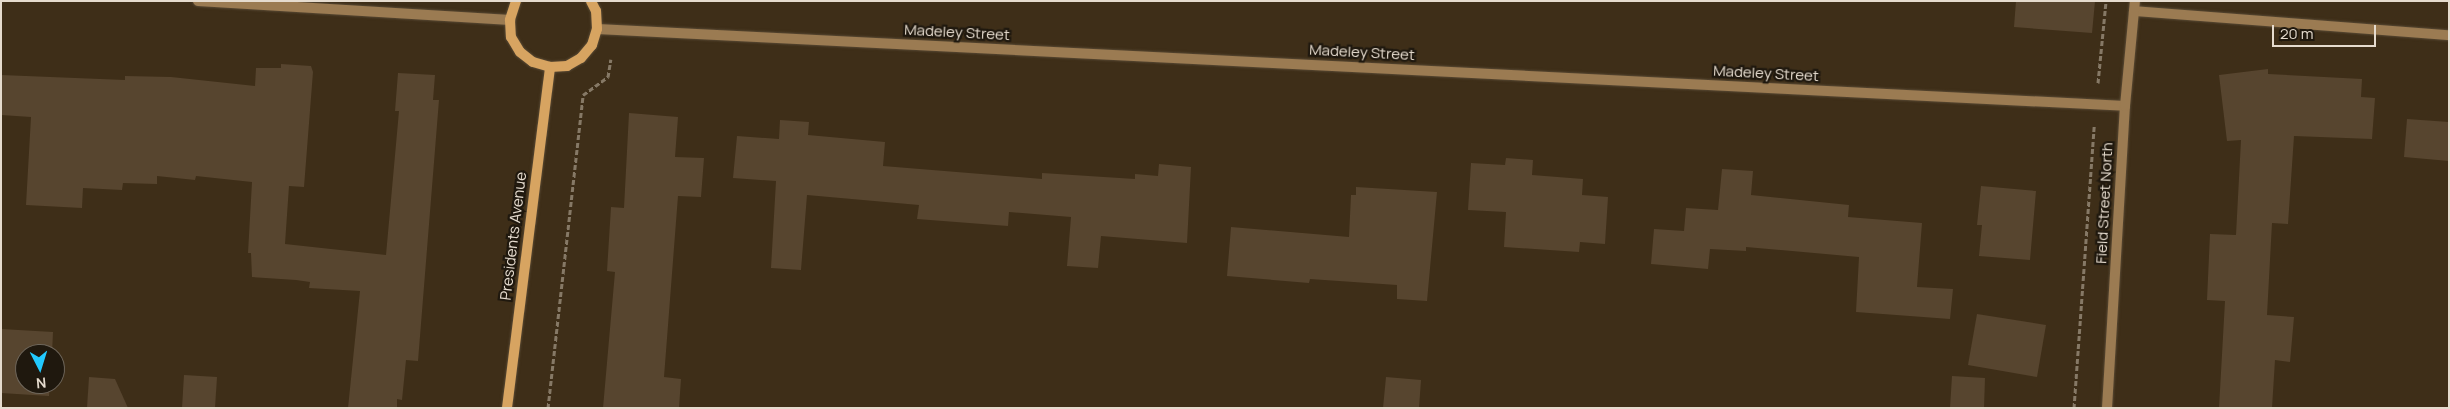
<!DOCTYPE html>
<html>
<head>
<meta charset="utf-8">
<style>
  body { margin:0 }
  #map { position:relative; width:2450px; height:409px; overflow:hidden; background:#3e2e18; font-family:Manrope,sans-serif }
  div>[style] { position:absolute }
  .building>* { inset:0; background:#57452f }
  .path>* { height:3px; margin-top:-1.5px; transform-origin:0; background:repeating-linear-gradient(90deg,#867966 0 5px,transparent 0 7.5px) }
  .roads { filter:drop-shadow(0 0 1px #594a35) drop-shadow(0 0 1px #594a35) }
  .street>* { height:10px; margin:-5px; padding:0 5px; transform-origin:5px; border-radius:5px; background:#9b7b52 }
  .secondary>* { height:10px; margin:-5px; padding:0 5px; transform-origin:5px; border-radius:5px; background:#d7a461 }
  span { translate:-50% -50%; white-space:nowrap; text-align:center; line-height:1.15; -webkit-text-stroke:4.5px #1f180e; paint-order:stroke }
  .street-label { font-size:15px; color:#e5dbce }
  .frame { position:absolute; inset:0; border:2px solid #e5dbce; pointer-events:none }
  .north { position:absolute; left:15px; top:344px; width:50px; height:50px; box-sizing:border-box; background:#1f180e; border:1px solid #6e665b; border-radius:50%; rotate:175deg; font-size:14px; font-weight:700; line-height:20px; text-align:center; color:#e5dbce }
  .north::after { content:''; display:block; margin:auto; width:18px; height:22px; background:#22c9fe; clip-path:polygon(50% 0,100% 100%,50% 72%,0 100%) }
  .scale { position:absolute; left:2272px; top:25px; width:104px; height:22px; box-sizing:border-box; border:2px solid #e5dbce; border-top:0; padding-left:6px; font-size:15px; line-height:18px; white-space:nowrap; color:#e5dbce; -webkit-text-stroke:4px #1f180e; paint-order:stroke }
</style>
</head>
<body>
<div id="map">
  <div class="building">
    <i style="clip-path:polygon(2016px 1px,2095px 1px,2092px 33px,2014px 27px)"></i>
    <i style="clip-path:polygon(281px 64px,311px 66px,313px 72px,304px 187px,289px 186px,285px 244px,386px 255px,399px 111px,395px 111px,398px 73px,435px 75px,433px 100px,439px 100px,418px 361px,406px 360px,402px 400px,397px 399px,397px 408px,348px 408px,360px 291px,309px 288px,310px 282px,296px 280px,252px 277px,251px 253px,248px 253px,252px 182px,196px 176px,195px 180px,157px 176px,157px 184px,123px 183px,122px 190px,83px 188px,82px 208px,26px 205px,31px 117px,1px 115px,1px 75px,125px 80px,125px 76px,171px 77px,255px 86px,256px 68px,281px 68px)"></i>
    <i style="clip-path:polygon(2268px 69px,2268px 74px,2362px 79px,2361px 97px,2375px 98px,2372px 139px,2294px 136px,2288px 224px,2272px 223px,2267px 315px,2294px 317px,2290px 362px,2275px 360px,2272px 408px,2219px 408px,2225px 301px,2207px 300px,2210px 234px,2236px 235px,2241px 140px,2227px 141px,2219px 75px)"></i>
    <i style="clip-path:polygon(629px 113px,678px 117px,675px 157px,704px 158px,701px 197px,678px 196px,664px 377px,681px 379px,679px 408px,603px 408px,615px 272px,607px 271px,611px 207px,624px 208px)"></i>
    <i style="clip-path:polygon(2407px 119px,2449px 122px,2449px 161px,2404px 157px)"></i>
    <i style="clip-path:polygon(780px 120px,809px 122px,808px 135px,885px 142px,883px 166px,1042px 179px,1042px 173px,1135px 179px,1135px 174px,1158px 176px,1159px 164px,1191px 167px,1187px 243px,1101px 236px,1098px 268px,1067px 266px,1071px 217px,1009px 212px,1008px 226px,917px 219px,919px 205px,807px 195px,801px 270px,771px 268px,776px 181px,733px 178px,737px 136px,779px 139px)"></i>
    <i style="clip-path:polygon(1506px 158px,1533px 160px,1532px 175px,1583px 179px,1582px 195px,1608px 197px,1605px 244px,1580px 242px,1579px 252px,1504px 247px,1506px 212px,1468px 210px,1471px 163px,1505px 165px)"></i>
    <i style="clip-path:polygon(1722px 169px,1753px 171px,1751px 195px,1849px 205px,1848px 217px,1922px 223px,1917px 287px,1953px 289px,1950px 319px,1856px 312px,1859px 257px,1746px 247px,1746px 251px,1710px 249px,1708px 269px,1651px 264px,1654px 229px,1684px 231px,1686px 208px,1718px 210px)"></i>
    <i style="clip-path:polygon(1981px 186px,2036px 191px,2030px 260px,1979px 256px,1982px 225px,1977px 225px)"></i>
    <i style="clip-path:polygon(1356px 187px,1437px 192px,1427px 301px,1397px 299px,1397px 285px,1310px 279px,1309px 283px,1227px 276px,1231px 227px,1349px 237px,1351px 195px,1356px 195px)"></i>
    <i style="clip-path:polygon(1977px 314px,2046px 325px,2037px 377px,1968px 365px)"></i>
    <i style="clip-path:polygon(1px 329px,53px 332px,52px 354px,25px 354px,25px 384px,50px 384px,49px 396px,1px 393px)"></i>
    <i style="clip-path:polygon(184px 375px,217px 377px,215px 408px,182px 408px)"></i>
    <i style="clip-path:polygon(1952px 376px,1985px 378px,1984px 408px,1950px 408px)"></i>
    <i style="clip-path:polygon(89px 377px,115px 379px,128px 408px,87px 408px)"></i>
    <i style="clip-path:polygon(1386px 377px,1421px 380px,1419px 408px,1383px 408px)"></i>
  </div>
  <div class="path">
    <i style="left:2098px;top:83px;width:82px;rotate:-84.4deg"></i>
    <i style="left:548px;top:408px;width:315px;rotate:-83.6deg"></i>
    <i style="left:583px;top:95px;width:31px;rotate:-36deg"></i>
    <i style="left:608px;top:77px;width:18px;rotate:-81deg"></i>
    <i style="left:2074px;top:408px;width:283px;rotate:-85.9deg"></i>
  </div>
  <div class="roads">
    <div class="street">
      <i style="left:198px;top:1px;width:313px;rotate:3.5deg"></i>
      <i style="left:2134px;top:11px;width:316px;rotate:4.4deg"></i>
      <i style="left:597px;top:29px;width:1530px;rotate:2.88deg"></i>
      <i style="left:2107px;top:408px;width:303px;rotate:-86.6deg"></i>
      <i style="left:2125px;top:106px;width:105px;rotate:-84.6deg"></i>
    </div>
    <div class="secondary">
      <i style="left:516px;top:1px;width:20px;rotate:108deg"></i>
      <i style="left:510px;top:20px;width:17px;rotate:87deg"></i>
      <i style="left:511px;top:37px;width:17px;rotate:59deg"></i>
      <i style="left:520px;top:52px;width:16px;rotate:38deg"></i>
      <i style="left:533px;top:62px;width:18px;rotate:16deg"></i>
      <i style="left:550px;top:67px;width:17px;rotate:-3deg"></i>
      <i style="left:567px;top:66px;width:16px;rotate:-30deg"></i>
      <i style="left:581px;top:58px;width:17px;rotate:-50deg"></i>
      <i style="left:592px;top:45px;width:17px;rotate:-73deg"></i>
      <i style="left:597px;top:29px;width:18px;rotate:-93deg"></i>
      <i style="left:596px;top:11px;width:11px;rotate:-117deg"></i>
      <i style="left:507px;top:408px;width:344px;rotate:-82.8deg"></i>
    </div>
  </div>
  <div class="street-label">
    <span style="left:957px;top:32px;rotate:3deg">Madeley Street</span>
    <span style="left:1362px;top:52px;rotate:3deg">Madeley Street</span>
    <span style="left:1766px;top:73px;rotate:3deg">Madeley Street</span>
    <span style="left:2104px;top:203px;rotate:-87deg">Field Street North</span>
    <span style="left:513px;top:236px;rotate:-83deg">Presidents Avenue</span>
  </div>
  <div class="frame"></div>
  <div class="north">N</div>
  <div class="scale">20 m</div>
</div>
</body>
</html>
